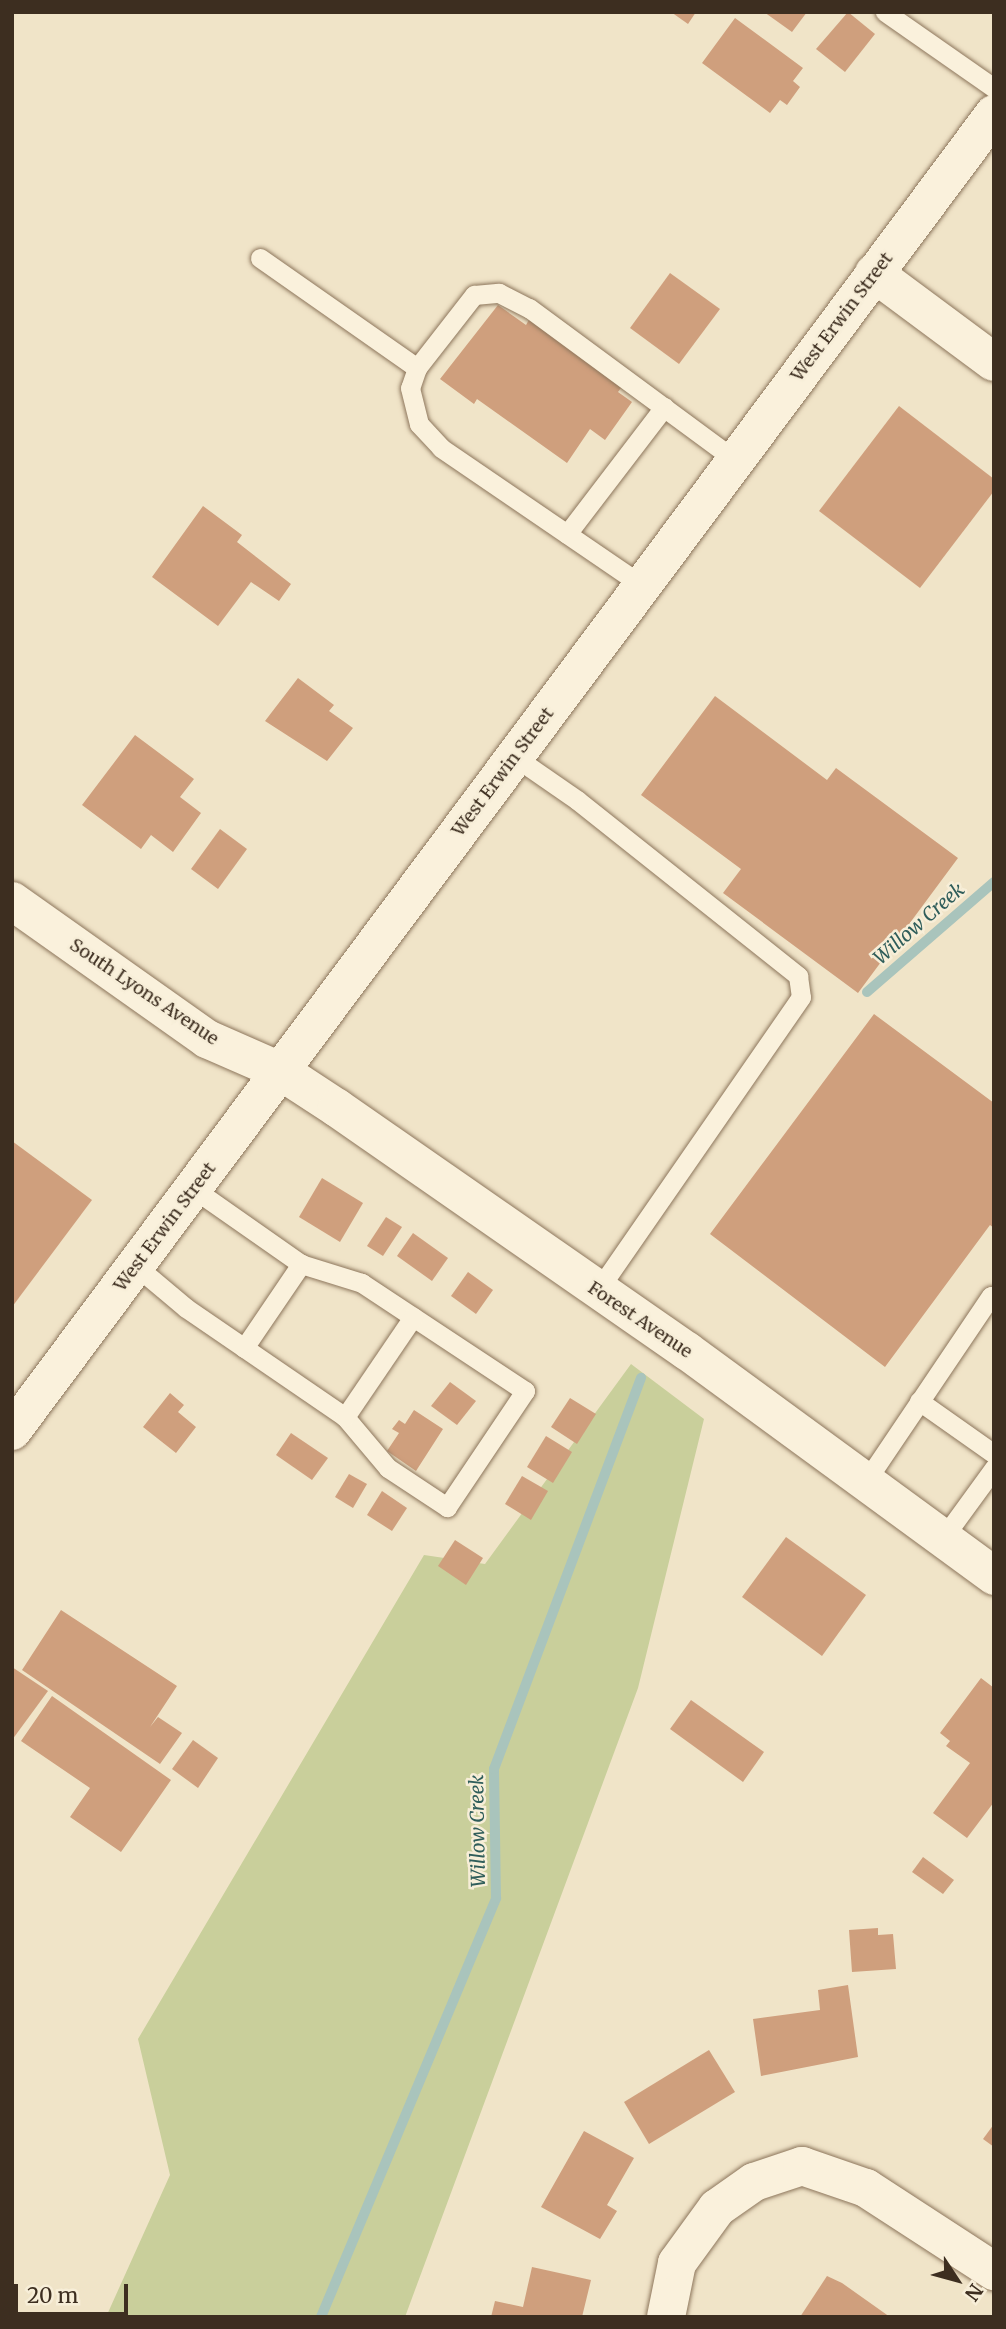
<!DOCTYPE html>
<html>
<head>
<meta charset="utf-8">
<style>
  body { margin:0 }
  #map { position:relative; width:1006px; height:2329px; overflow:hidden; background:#f0e4c8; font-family:Merriweather,serif }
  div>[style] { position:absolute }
  .green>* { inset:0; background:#c9cf9b }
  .stream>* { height:10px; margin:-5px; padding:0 5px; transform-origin:5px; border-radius:5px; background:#a9c4bc }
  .building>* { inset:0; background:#cf9f7d }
  .roads { filter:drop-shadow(0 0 2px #8d765c) drop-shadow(0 0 2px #8d765c) }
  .lane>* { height:19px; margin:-9.5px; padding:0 9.5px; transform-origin:9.5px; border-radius:9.5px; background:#faf1dc }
  .street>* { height:38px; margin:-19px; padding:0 19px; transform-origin:19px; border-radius:19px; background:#faf1dc }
  .secondary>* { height:38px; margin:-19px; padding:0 19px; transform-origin:19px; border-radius:19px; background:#faf1dc }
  span { translate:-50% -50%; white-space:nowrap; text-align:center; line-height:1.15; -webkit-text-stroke:5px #f7eed8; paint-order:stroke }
  .street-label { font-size:18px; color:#3d2e20 }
  .water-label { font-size:19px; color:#2f5d5a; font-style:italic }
  .frame { position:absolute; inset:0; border:14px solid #3d2e20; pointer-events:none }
  .north { position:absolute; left:922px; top:2245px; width:70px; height:70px; -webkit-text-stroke:5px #f7eed8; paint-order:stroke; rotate:126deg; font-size:19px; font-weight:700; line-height:28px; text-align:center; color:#3d2e20 }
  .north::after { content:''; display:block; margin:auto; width:24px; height:32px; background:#3d2e20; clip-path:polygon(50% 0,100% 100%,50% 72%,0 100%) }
  .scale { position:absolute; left:14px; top:2284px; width:114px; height:32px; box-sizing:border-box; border:4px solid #3d2e20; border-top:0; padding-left:9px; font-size:21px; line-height:24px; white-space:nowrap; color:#3d2e20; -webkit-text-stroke:5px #f7eed8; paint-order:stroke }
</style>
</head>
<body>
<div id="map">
  <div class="green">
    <i style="clip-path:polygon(631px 1364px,704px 1419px,638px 1688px,405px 2317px,106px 2317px,170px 2175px,138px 2039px,424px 1555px,485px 1564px)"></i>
  </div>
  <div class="stream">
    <i style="left:867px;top:992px;width:168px;rotate:-40.9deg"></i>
    <i style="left:321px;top:2317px;width:454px;rotate:-67.3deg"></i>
    <i style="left:496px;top:1898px;width:129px;rotate:-90.9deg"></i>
    <i style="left:494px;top:1769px;width:418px;rotate:-69.4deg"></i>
  </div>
  <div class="building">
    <i style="clip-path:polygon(671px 12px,696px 12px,688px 24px)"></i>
    <i style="clip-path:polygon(764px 12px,807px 12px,792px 32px)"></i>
    <i style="clip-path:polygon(848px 12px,875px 34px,845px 72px,816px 49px)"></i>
    <i style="clip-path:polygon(735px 18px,803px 68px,793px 81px,800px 87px,787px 105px,780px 100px,770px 113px,702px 63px)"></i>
    <i style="clip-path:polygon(670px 273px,720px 309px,679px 364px,630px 328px)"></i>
    <i style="clip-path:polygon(498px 305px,526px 325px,530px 318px,623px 385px,618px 392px,632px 402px,605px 440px,590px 429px,567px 463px,477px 399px,474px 404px,440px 379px)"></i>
    <i style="clip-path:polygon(899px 406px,994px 479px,994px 491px,920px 588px,819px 511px)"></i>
    <i style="clip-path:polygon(203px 506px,242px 535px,237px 542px,291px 584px,279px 601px,251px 582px,218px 626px,152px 577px)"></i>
    <i style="clip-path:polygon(298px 678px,334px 705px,329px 711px,353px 728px,327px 761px,265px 721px)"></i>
    <i style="clip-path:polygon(715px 696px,827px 780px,836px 768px,958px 858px,858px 993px,723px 893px,741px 869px,641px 795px)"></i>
    <i style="clip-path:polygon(135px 735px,194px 779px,180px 797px,201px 813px,173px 852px,151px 835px,141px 849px,82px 805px)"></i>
    <i style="clip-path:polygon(220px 829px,247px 849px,218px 889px,191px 869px)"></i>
    <i style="clip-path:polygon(874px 1014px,994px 1103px,994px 1228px,990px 1225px,885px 1367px,710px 1234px)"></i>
    <i style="clip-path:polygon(12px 1141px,92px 1200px,12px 1307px)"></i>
    <i style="clip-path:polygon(322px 1178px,363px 1203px,340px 1242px,299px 1217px)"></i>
    <i style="clip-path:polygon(386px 1217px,402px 1227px,383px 1256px,367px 1246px)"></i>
    <i style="clip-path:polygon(413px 1233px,448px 1258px,432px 1281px,397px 1256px)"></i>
    <i style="clip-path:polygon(468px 1272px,493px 1290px,476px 1314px,451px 1296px)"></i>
    <i style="clip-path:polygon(450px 1382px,476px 1401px,457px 1425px,431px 1406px)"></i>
    <i style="clip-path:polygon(170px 1393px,184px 1405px,178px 1412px,196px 1427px,176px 1453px,143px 1427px)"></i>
    <i style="clip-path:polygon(570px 1398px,596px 1414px,577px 1444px,551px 1427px)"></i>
    <i style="clip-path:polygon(414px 1410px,443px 1429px,416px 1471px,387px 1451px,399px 1433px,392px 1429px,399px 1420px,405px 1424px)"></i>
    <i style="clip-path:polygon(291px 1433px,328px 1458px,312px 1480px,276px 1455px)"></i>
    <i style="clip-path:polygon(546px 1436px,572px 1452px,553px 1483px,527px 1467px)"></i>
    <i style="clip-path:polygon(349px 1474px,367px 1484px,353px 1508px,335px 1497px)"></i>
    <i style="clip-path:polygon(522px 1476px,548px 1491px,531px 1520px,505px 1504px)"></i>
    <i style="clip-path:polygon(382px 1491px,407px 1508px,392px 1531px,367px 1515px)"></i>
    <i style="clip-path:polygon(786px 1537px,866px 1595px,822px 1656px,742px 1597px)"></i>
    <i style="clip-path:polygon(455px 1540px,483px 1558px,466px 1585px,438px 1566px)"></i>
    <i style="clip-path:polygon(61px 1610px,177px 1686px,150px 1727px,158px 1717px,182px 1733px,160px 1764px,22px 1670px)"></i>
    <i style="clip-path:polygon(12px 1667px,48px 1691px,12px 1740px)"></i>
    <i style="clip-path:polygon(981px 1678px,994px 1688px,994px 1802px,967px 1838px,933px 1813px,970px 1763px,946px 1746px,950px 1741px,940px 1733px)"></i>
    <i style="clip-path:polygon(52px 1696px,171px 1780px,121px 1852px,70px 1817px,90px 1788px,21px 1741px)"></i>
    <i style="clip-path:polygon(691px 1700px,764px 1752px,743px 1782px,670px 1729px)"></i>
    <i style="clip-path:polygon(193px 1740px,218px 1758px,198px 1788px,172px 1769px)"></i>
    <i style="clip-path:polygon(923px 1857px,954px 1880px,943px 1894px,912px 1872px)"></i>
    <i style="clip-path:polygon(878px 1928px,878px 1935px,893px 1934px,896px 1969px,852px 1972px,849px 1930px)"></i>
    <i style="clip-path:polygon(848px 1985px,858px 2057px,761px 2076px,753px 2019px,820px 2010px,818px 1990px)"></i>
    <i style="clip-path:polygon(709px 2050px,735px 2092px,649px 2144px,624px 2102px)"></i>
    <i style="clip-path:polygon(994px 2124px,994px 2147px,983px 2139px)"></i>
    <i style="clip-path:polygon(584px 2131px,634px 2158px,607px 2205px,617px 2211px,600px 2239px,541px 2207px)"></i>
    <i style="clip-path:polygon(532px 2267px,591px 2280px,582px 2317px,491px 2317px,495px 2301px,523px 2307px)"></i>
    <i style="clip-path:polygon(827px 2276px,842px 2283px,890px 2317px,800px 2317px)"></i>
  </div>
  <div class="roads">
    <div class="lane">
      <i style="left:885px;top:12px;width:133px;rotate:34.9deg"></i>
      <i style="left:260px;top:258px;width:192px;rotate:35deg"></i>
      <i style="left:417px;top:368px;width:21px;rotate:109deg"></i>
      <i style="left:410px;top:388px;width:37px;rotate:76deg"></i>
      <i style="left:419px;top:424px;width:33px;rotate:47deg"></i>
      <i style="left:441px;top:448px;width:243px;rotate:34.3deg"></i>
      <i style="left:417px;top:368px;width:93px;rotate:-52deg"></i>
      <i style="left:474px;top:295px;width:25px;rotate:-5deg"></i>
      <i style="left:499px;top:293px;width:34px;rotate:27deg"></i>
      <i style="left:529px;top:308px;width:256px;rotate:36.4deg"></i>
      <i style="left:567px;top:534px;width:160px;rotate:-52.6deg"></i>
      <i style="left:515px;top:757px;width:75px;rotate:34.7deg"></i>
      <i style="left:577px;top:800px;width:283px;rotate:38.5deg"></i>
      <i style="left:798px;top:976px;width:21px;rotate:82deg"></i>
      <i style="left:801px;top:997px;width:356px;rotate:124.7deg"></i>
      <i style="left:136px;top:1266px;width:65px;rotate:40deg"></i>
      <i style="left:186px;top:1308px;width:193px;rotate:34.4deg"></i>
      <i style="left:345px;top:1417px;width:67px;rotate:49.9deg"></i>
      <i style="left:388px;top:1468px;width:71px;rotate:33.5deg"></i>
      <i style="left:447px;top:1507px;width:140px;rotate:-56.1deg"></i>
      <i style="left:525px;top:1391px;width:196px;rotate:-146.5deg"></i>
      <i style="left:362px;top:1283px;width:64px;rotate:-162.7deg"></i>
      <i style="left:301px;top:1264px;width:131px;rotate:-145deg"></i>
      <i style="left:244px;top:1348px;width:102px;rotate:-55.8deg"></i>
      <i style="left:919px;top:1401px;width:92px;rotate:35.2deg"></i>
      <i style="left:345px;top:1417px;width:121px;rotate:-55.8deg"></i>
      <i style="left:866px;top:1481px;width:223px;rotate:-56deg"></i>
      <i style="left:991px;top:1296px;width:4px;rotate:34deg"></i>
      <i style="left:943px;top:1538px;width:87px;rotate:-53.9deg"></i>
    </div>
    <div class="street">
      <i style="left:874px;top:273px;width:149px;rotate:36.6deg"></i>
      <i style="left:666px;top:2317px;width:55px;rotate:-78.5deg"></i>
      <i style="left:677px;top:2263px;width:68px;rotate:-54deg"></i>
      <i style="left:717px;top:2208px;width:45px;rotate:-35.1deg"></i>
      <i style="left:754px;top:2182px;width:51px;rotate:-18.4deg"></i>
      <i style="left:802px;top:2166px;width:68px;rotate:19deg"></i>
      <i style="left:866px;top:2188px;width:153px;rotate:33deg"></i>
    </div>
    <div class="secondary">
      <i style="left:12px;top:901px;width:239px;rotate:35.3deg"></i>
      <i style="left:207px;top:1039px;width:82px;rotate:23.7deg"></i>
      <i style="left:282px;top:1072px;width:66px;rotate:33.2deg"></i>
      <i style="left:337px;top:1108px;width:426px;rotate:34.8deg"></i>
      <i style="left:687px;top:1351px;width:381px;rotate:36.2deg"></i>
      <i style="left:12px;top:1431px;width:1643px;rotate:-53.29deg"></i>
    </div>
  </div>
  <div class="street-label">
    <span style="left:842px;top:317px;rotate:-53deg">West Erwin Street</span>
    <span style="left:503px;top:772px;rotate:-53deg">West Erwin Street</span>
    <span style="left:144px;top:992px;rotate:34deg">South Lyons Avenue</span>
    <span style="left:165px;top:1227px;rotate:-53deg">West Erwin Street</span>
    <span style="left:640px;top:1320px;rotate:34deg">Forest Avenue</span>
  </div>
  <div class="water-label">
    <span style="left:919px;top:924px;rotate:-41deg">Willow Creek</span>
    <span style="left:478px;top:1831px;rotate:-91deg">Willow Creek</span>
  </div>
  <div class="frame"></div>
  <div class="north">N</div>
  <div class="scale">20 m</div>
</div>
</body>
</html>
